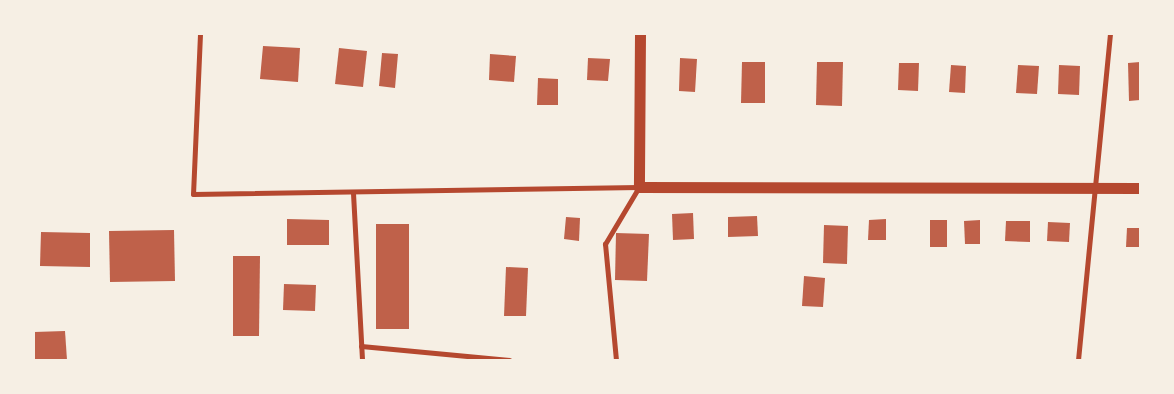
<!DOCTYPE html>
<html>
<head>
<meta charset="utf-8">
<style>
  body { margin:0 }
  #map { position:relative; width:1174px; height:394px; overflow:hidden; background:#f6efe4; font-family:"PT Sans",sans-serif }
  div>[style] { position:absolute }
  .building>* { inset:0; background:#bf614a }
  .minor>* { height:5px; margin:-2.5px; padding:0 2.5px; transform-origin:2.5px; border-radius:2.5px; background:#b5482f }
  .primary>* { height:11px; margin:-5.5px; padding:0 5.5px; transform-origin:5.5px; border-radius:5.5px; background:#b5482f }
  span { translate:-50% -50%; white-space:nowrap; text-align:center; line-height:1.15; -webkit-text-stroke:4px #f6efe4; paint-order:stroke }
  .frame { position:absolute; inset:0; border:35px solid #f6efe4; pointer-events:none }
</style>
</head>
<body>
<div id="map">
  <div class="building">
    <i style="clip-path:polygon(263px 46px,300px 48px,298px 82px,260px 79px)"></i>
    <i style="clip-path:polygon(339px 48px,367px 51px,363px 87px,335px 84px)"></i>
    <i style="clip-path:polygon(382px 53px,398px 54px,395px 88px,379px 86px)"></i>
    <i style="clip-path:polygon(490px 54px,516px 56px,514px 82px,489px 80px)"></i>
    <i style="clip-path:polygon(588px 58px,610px 59px,608px 81px,587px 80px)"></i>
    <i style="clip-path:polygon(680px 58px,697px 59px,695px 92px,679px 91px)"></i>
    <i style="clip-path:polygon(742px 62px,765px 62px,765px 103px,741px 103px)"></i>
    <i style="clip-path:polygon(817px 62px,843px 62px,842px 106px,816px 105px)"></i>
    <i style="clip-path:polygon(1140px 62px,1140px 100px,1129px 101px,1128px 63px)"></i>
    <i style="clip-path:polygon(899px 63px,919px 63px,918px 91px,898px 90px)"></i>
    <i style="clip-path:polygon(951px 65px,966px 66px,965px 93px,949px 92px)"></i>
    <i style="clip-path:polygon(1018px 65px,1039px 66px,1037px 94px,1016px 93px)"></i>
    <i style="clip-path:polygon(1059px 65px,1080px 66px,1079px 95px,1058px 94px)"></i>
    <i style="clip-path:polygon(538px 78px,558px 79px,558px 105px,537px 105px)"></i>
    <i style="clip-path:polygon(693px 213px,694px 239px,673px 240px,672px 214px)"></i>
    <i style="clip-path:polygon(757px 216px,758px 236px,728px 237px,728px 217px)"></i>
    <i style="clip-path:polygon(566px 217px,580px 218px,579px 241px,564px 239px)"></i>
    <i style="clip-path:polygon(287px 219px,329px 220px,329px 245px,287px 245px)"></i>
    <i style="clip-path:polygon(886px 219px,886px 240px,868px 240px,869px 220px)"></i>
    <i style="clip-path:polygon(930px 220px,947px 220px,947px 247px,930px 247px)"></i>
    <i style="clip-path:polygon(980px 220px,980px 244px,965px 244px,964px 221px)"></i>
    <i style="clip-path:polygon(1006px 221px,1030px 221px,1030px 242px,1005px 241px)"></i>
    <i style="clip-path:polygon(1048px 222px,1070px 223px,1069px 242px,1047px 241px)"></i>
    <i style="clip-path:polygon(376px 224px,409px 224px,409px 329px,376px 329px)"></i>
    <i style="clip-path:polygon(824px 225px,848px 226px,847px 264px,823px 263px)"></i>
    <i style="clip-path:polygon(1127px 228px,1140px 228px,1140px 247px,1126px 247px)"></i>
    <i style="clip-path:polygon(174px 230px,175px 281px,110px 282px,109px 231px)"></i>
    <i style="clip-path:polygon(41px 232px,90px 233px,90px 267px,40px 266px)"></i>
    <i style="clip-path:polygon(616px 233px,649px 234px,647px 281px,615px 280px)"></i>
    <i style="clip-path:polygon(233px 256px,260px 256px,259px 336px,233px 336px)"></i>
    <i style="clip-path:polygon(506px 267px,528px 268px,526px 316px,504px 316px)"></i>
    <i style="clip-path:polygon(804px 276px,825px 278px,823px 307px,802px 306px)"></i>
    <i style="clip-path:polygon(284px 284px,316px 285px,315px 311px,283px 310px)"></i>
    <i style="clip-path:polygon(65px 331px,67px 360px,34px 360px,34px 332px)"></i>
  </div>
  <div class="minor">
    <i style="left:200px;top:34px;width:160px;rotate:92.5deg"></i>
    <i style="left:193px;top:194px;width:446px;rotate:-0.9deg"></i>
    <i style="left:353px;top:193px;width:167px;rotate:86.9deg"></i>
    <i style="left:361px;top:346px;width:149px;rotate:5.4deg"></i>
    <i style="left:616px;top:360px;width:117px;rotate:-95.4deg"></i>
    <i style="left:605px;top:244px;width:66px;rotate:-59.2deg"></i>
    <i style="left:1078px;top:360px;width:328px;rotate:-84.4deg"></i>
  </div>
  <div class="primary">
    <i style="left:640px;top:34px;width:153px;rotate:90.4deg"></i>
    <i style="left:639px;top:187px;width:501px;rotate:0.11deg"></i>
  </div>
  <div class="frame"></div>
</div>
</body>
</html>
